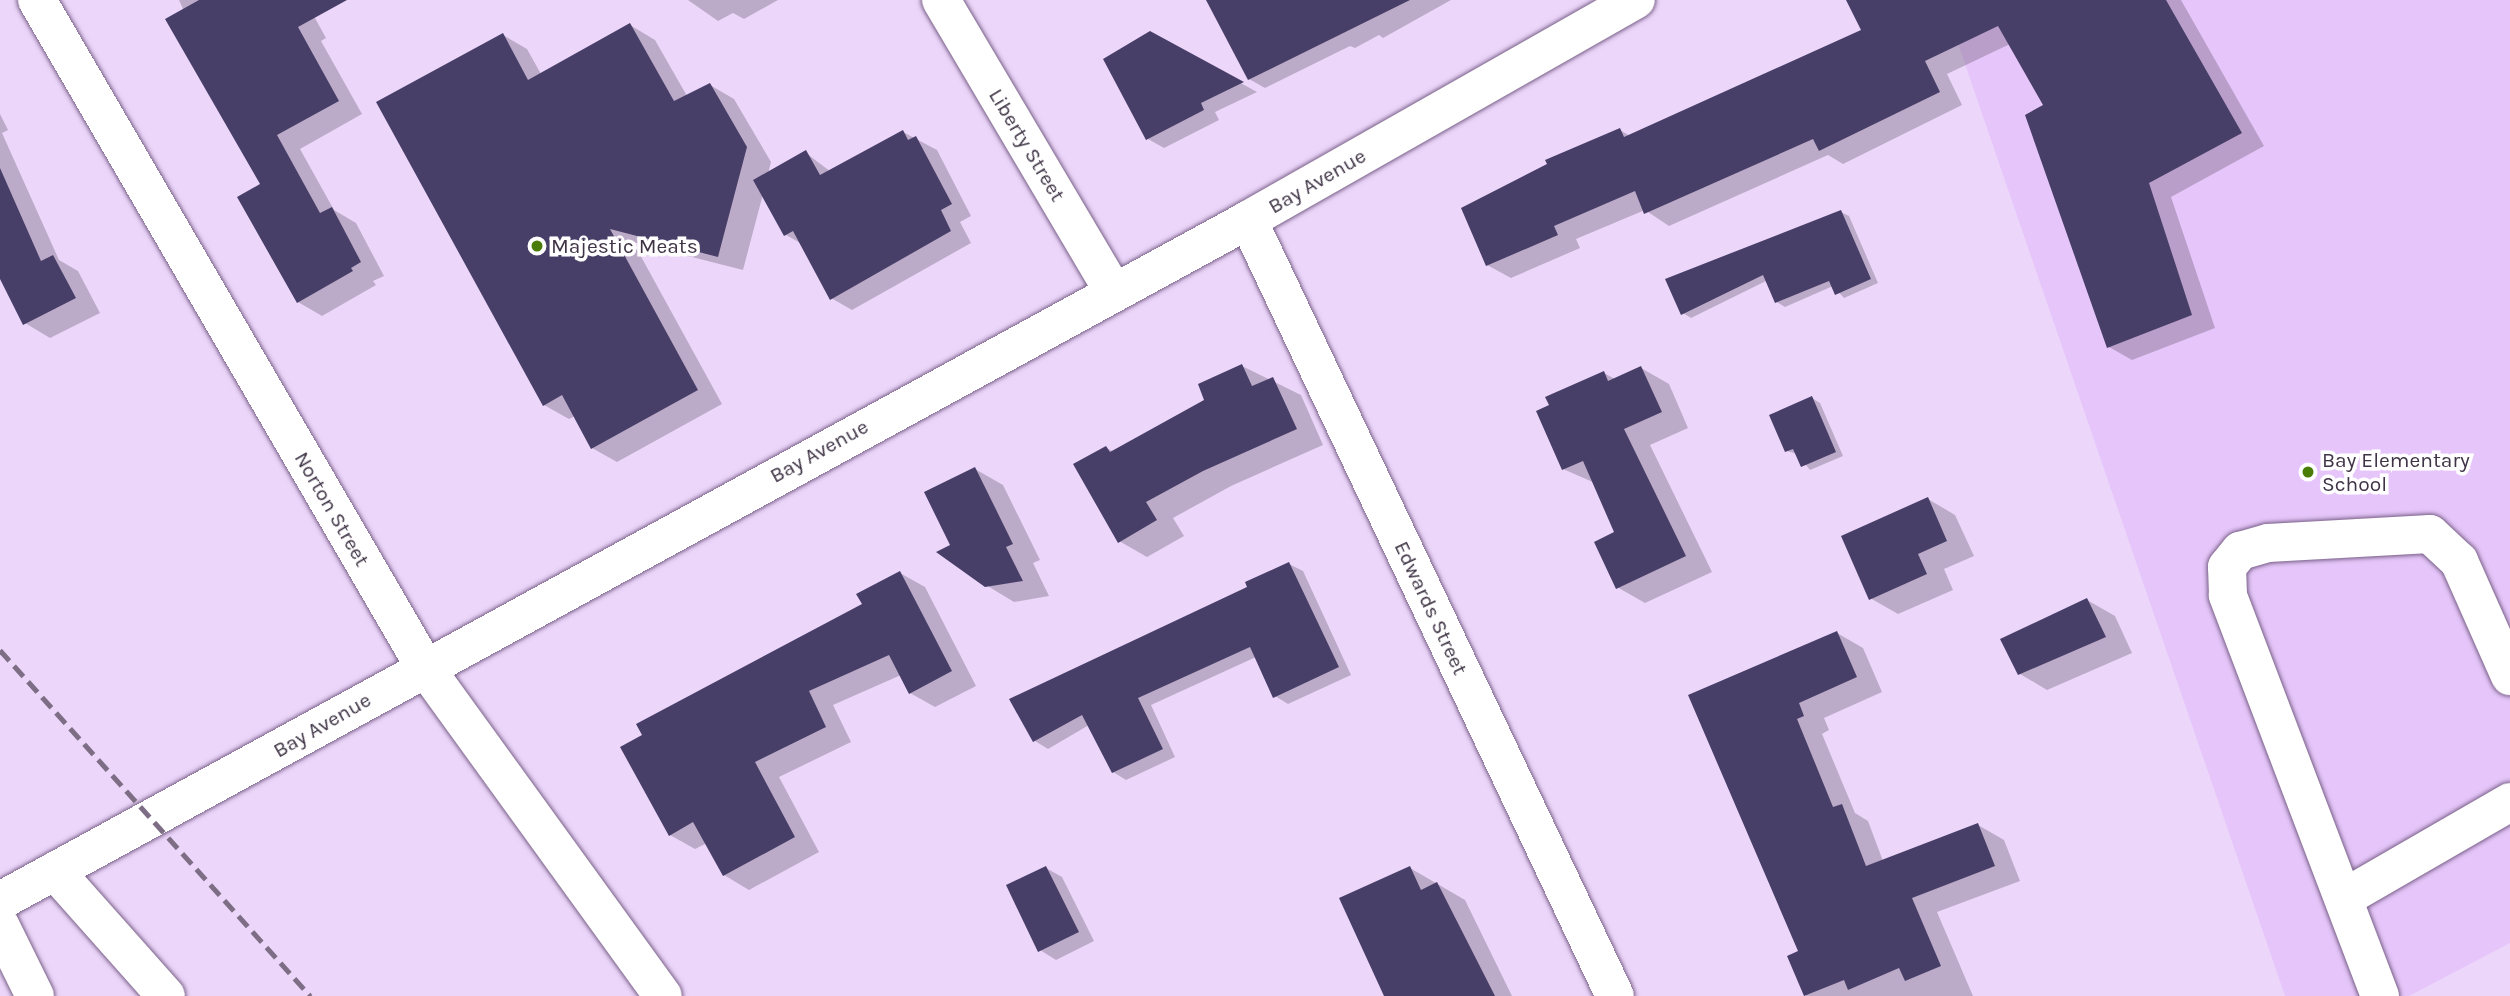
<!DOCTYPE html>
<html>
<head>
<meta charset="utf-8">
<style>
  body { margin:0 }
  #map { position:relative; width:2510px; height:996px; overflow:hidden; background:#ecd6fa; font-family:Karla,sans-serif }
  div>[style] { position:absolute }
  .built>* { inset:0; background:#e6c6fa }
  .shadow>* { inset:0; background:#0003 }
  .building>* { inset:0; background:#483f68 }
  .roads { filter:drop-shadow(0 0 2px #796088) drop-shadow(0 0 2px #796088) }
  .minor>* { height:38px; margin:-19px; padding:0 19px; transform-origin:19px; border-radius:19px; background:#fff }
  .rail>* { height:5px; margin-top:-2.5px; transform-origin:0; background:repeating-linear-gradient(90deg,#7d6e86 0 14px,transparent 0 21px) }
  .dots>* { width:19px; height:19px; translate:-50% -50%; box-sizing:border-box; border:4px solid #fff; border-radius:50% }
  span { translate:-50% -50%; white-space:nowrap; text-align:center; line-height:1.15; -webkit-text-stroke:7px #fff; paint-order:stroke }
  .street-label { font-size:21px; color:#3f3446 }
  .poi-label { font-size:21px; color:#3f3446 }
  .left { translate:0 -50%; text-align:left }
</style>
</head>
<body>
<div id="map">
  <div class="built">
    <i style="clip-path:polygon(1943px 0,2510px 0,2510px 943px,2409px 996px,2285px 996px)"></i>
  </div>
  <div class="shadow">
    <i style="clip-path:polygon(179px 0,305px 0,326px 38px,321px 41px,362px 114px,300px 149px,334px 210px,356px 223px,384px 276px,373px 281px,376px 285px,322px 316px,298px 302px,262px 184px)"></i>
    <i style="clip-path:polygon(688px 0,778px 0,744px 19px,733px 13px,718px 21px)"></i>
    <i style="clip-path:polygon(1211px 0,1451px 0,1383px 38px,1379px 35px,1355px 48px,1350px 46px,1265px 88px,1249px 79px)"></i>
    <i style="clip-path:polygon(1847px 0,2181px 0,2264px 146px,2171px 197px,2215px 328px,2132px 360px,2109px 347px,2045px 106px,2010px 44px,1947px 74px,1962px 105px,1843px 164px,1828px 155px,1669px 226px,1645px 210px,1576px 239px,1580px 248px,1511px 278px,1487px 265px,1620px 130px,1630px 136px,1863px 31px)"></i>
    <i style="clip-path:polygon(630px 25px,655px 40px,687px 96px,710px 85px,734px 99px,771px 162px,768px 174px,806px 153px,831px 172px,903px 132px,937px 150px,971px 216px,960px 222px,971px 243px,852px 310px,831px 298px,802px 244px,786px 235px,763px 194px,743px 270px,633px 242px,722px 404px,617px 462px,592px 448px,575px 416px,569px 419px,544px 405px,503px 35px,527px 49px,541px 74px)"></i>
    <i style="clip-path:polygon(1150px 33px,1257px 92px,1215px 112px,1219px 120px,1164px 148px,1148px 139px)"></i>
    <i style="clip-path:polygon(0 114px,8px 130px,2px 133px,59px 260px,78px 271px,100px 313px,50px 338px,25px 323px,0 275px)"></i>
    <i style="clip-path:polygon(1841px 212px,1849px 216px,1878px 283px,1844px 298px,1833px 286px,1785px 307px,1777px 302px,1768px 280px,1691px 318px,1683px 313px)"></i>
    <i style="clip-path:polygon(1242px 366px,1301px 395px,1323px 445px,1231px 486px,1173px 518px,1184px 536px,1147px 557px,1119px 541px,1106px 448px,1114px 452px,1207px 400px)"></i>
    <i style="clip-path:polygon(1641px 368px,1669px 384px,1688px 428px,1650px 445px,1712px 572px,1645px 603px,1617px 587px,1617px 533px,1595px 483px,1563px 469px,1604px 373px,1615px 379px)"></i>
    <i style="clip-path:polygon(1812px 398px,1820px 403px,1843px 456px,1810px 470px,1797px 454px,1787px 451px)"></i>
    <i style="clip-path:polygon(975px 469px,1003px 485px,1040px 560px,1033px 563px,1049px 596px,1014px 602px,986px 585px,952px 546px)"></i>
    <i style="clip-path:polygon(1928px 499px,1955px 515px,1974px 556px,1944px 569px,1953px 590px,1898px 614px,1870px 598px)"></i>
    <i style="clip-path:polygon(1289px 564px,1303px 571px,1351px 675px,1288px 704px,1275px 696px,1256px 657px,1151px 705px,1175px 757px,1126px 780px,1113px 772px,1089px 725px,1048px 749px,1035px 741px)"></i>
    <i style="clip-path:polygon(900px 573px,925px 587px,976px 686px,935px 707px,910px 693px,901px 675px,833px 705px,851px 742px,779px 777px,819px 852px,749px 890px,724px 875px,707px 843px,695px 849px,670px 835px,864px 605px)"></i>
    <i style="clip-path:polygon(2087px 600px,2115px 616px,2132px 653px,2047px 690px,2020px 674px)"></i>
    <i style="clip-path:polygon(1837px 633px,1863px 648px,1882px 692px,1824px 718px,1829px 730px,1822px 734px,1855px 813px,1868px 821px,1883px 861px,1978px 825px,2004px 840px,2020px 881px,1937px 912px,1973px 996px,1806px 996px,1789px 957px,1801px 952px,1690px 696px)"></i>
    <i style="clip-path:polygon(1046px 868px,1062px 877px,1094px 941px,1056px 960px,1040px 950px)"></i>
    <i style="clip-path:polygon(1410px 868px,1465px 900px,1512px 996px,1391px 996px)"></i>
  </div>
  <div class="building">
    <i style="clip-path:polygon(199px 0,347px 0,298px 27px,339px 101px,277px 135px,320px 213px,332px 207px,361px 262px,351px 268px,353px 271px,297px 303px,237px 197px,260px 184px,165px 19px)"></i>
    <i style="clip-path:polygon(1206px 0,1410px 0,1248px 80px)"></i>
    <i style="clip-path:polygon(1846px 0,2166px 0,2242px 133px,2149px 183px,2192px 315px,2107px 348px,2025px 115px,2043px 105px,1998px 26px,1925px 61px,1940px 92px,1819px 151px,1813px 139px,1644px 214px,1635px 191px,1554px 226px,1558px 235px,1486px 266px,1461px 208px,1547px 164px,1545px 160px,1620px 128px,1624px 137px,1861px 30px)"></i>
    <i style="clip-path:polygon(630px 23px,674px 101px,710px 83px,747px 147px,718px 257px,610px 229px,698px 390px,591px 449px,562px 395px,543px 406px,376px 102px,503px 33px,528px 80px)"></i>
    <i style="clip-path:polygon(1150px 31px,1244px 82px,1201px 103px,1204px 110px,1146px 140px,1103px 59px)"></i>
    <i style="clip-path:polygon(903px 130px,908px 140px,916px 136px,952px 204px,941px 210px,951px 231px,830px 300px,793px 231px,784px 236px,753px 180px,806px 150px,820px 175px)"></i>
    <i style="clip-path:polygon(0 168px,41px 261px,53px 255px,76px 298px,23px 325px,0 279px)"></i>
    <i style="clip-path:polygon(1841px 210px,1871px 279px,1835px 295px,1829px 281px,1775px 303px,1763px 275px,1681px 315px,1665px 279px)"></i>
    <i style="clip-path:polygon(1242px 364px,1252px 386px,1273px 377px,1297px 429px,1203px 471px,1146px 502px,1157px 520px,1118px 543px,1073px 464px,1106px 446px,1110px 452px,1204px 400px,1198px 384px)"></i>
    <i style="clip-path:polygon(1641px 366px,1662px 412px,1624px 429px,1686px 556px,1616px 589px,1594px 542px,1614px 532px,1583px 461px,1562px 470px,1536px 411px,1549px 405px,1545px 397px,1604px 371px,1608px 381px)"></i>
    <i style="clip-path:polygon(1812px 396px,1836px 452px,1801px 467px,1793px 449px,1785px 452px,1769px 415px)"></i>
    <i style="clip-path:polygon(975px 467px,1013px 544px,1006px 547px,1023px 581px,985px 587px,936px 552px,950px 545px,924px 492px)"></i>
    <i style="clip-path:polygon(1928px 497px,1947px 541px,1918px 554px,1927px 574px,1869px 600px,1841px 536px)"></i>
    <i style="clip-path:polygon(1289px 562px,1339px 667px,1273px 698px,1250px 647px,1138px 698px,1163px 749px,1112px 773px,1082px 715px,1033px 742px,1009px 699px,1247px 587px,1245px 582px)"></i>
    <i style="clip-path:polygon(900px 571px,952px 671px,909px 694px,889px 655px,809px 691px,826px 727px,755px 762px,795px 837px,723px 876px,693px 822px,669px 836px,620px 747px,642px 735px,636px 724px,862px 604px,856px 594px)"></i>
    <i style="clip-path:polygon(2087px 598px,2106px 637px,2018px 675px,2000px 639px)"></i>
    <i style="clip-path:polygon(1837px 631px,1857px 677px,1799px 703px,1804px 716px,1797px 719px,1833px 807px,1842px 804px,1866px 866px,1978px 823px,1995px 866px,1912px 898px,1941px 966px,1905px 981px,1899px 968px,1848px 990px,1844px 980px,1804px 996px,1787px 956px,1798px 951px,1688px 695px)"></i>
    <i style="clip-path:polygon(1046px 866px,1079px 932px,1038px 952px,1006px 885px)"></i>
    <i style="clip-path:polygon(1410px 866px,1421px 890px,1437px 882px,1495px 996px,1384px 996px,1339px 898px)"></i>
  </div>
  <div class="roads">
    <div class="minor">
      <i style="left:37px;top:0;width:770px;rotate:59.84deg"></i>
      <i style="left:424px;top:666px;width:407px;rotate:54.1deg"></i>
      <i style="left:941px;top:0;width:338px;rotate:59.4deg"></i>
      <i style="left:1248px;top:220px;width:858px;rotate:64.69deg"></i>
      <i style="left:55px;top:871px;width:167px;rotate:48.4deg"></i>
      <i style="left:2344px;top:898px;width:192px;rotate:-30deg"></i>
      <i style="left:0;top:901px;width:1422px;rotate:-28.62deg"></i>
      <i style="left:1248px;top:220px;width:446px;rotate:-29.6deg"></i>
      <i style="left:0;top:925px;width:79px;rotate:63.8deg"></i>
      <i style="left:2380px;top:996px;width:429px;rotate:-110.8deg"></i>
      <i style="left:2228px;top:595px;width:28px;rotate:-92deg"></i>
      <i style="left:2227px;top:567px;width:21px;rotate:-51deg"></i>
      <i style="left:2240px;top:551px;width:29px;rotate:-16deg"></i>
      <i style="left:2268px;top:543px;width:162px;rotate:-3.2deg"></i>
      <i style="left:2430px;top:534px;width:40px;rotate:43deg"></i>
      <i style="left:2459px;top:561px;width:126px;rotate:66.1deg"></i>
    </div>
  </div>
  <div class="rail">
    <i style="left:0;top:650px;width:465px;rotate:48.1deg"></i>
  </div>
  <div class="dots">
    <i style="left:537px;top:246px;background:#4a7c0a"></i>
    <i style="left:2308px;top:472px;background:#4a7c0a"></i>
  </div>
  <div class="street-label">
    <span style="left:1027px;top:145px;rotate:59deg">Liberty Street</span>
    <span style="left:1317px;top:181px;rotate:-30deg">Bay Avenue</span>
    <span style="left:819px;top:451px;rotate:-29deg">Bay Avenue</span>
    <span style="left:332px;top:509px;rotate:60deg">Norton Street</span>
    <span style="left:1431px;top:608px;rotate:65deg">Edwards Street</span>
    <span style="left:322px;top:725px;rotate:-30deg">Bay Avenue</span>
  </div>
  <div class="poi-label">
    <span class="left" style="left:551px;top:246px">Majestic Meats</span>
    <span class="left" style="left:2322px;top:472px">Bay Elementary<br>School</span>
  </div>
</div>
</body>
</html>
